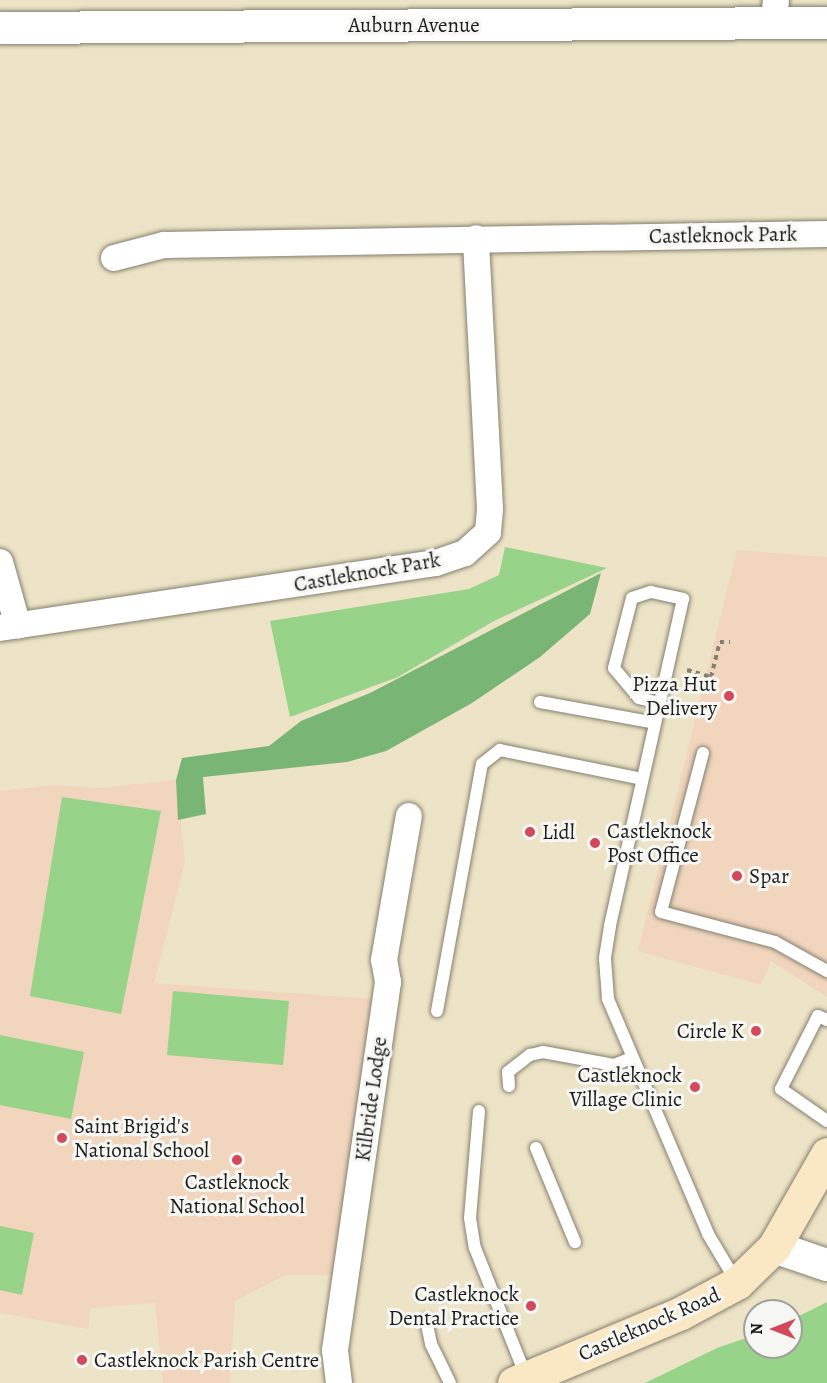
<!DOCTYPE html>
<html>
<head>
<meta charset="utf-8">
<style>
  body { margin:0 }
  #map { position:relative; width:827px; height:1383px; overflow:hidden; background:#ede3c6; font-family:Alegreya,serif }
  div>[style] { position:absolute }
  .built>* { inset:0; background:#f1d5bd }
  .green>* { inset:0; background:#97d489 }
  .forest>* { inset:0; background:#79b675 }
  .path>* { height:4px; margin-top:-2px; transform-origin:0; background:repeating-linear-gradient(90deg,#848071 0 4.5px,transparent 0 9px) }
  .roads { filter:drop-shadow(0 0 2px #848071) drop-shadow(0 0 2px #848071) }
  .service>* { height:12px; margin:-6px; padding:0 6px; transform-origin:6px; border-radius:6px; background:#fff }
  .minor>* { height:26px; margin:-13px; padding:0 13px; transform-origin:13px; border-radius:13px; background:#fff }
  .tertiary>* { height:32px; margin:-16px; padding:0 16px; transform-origin:16px; border-radius:16px; background:#fff }
  .secondary>* { height:33px; margin:-16.5px; padding:0 16.5px; transform-origin:16.5px; border-radius:16.5px; background:#fae7c3 }
  .dots>* { width:16px; height:16px; translate:-50% -50%; box-sizing:border-box; border:3px solid #f6f6f2; border-radius:50% }
  span { translate:-50% -50%; white-space:nowrap; text-align:center; line-height:1.15; -webkit-text-stroke:6px #f6f6f2; paint-order:stroke }
  .street-label { font-size:21px; color:#1c1c1c }
  .poi-label { font-size:21px; color:#1c1c1c }
  .right { translate:-100% -50%; text-align:right }
  .left { translate:0 -50%; text-align:left }
  .north { position:absolute; left:743px; top:1299px; width:60px; height:60px; box-sizing:border-box; background:#f6f6f2; border:2px solid #9f9f9c; border-radius:50%; rotate:270deg; font-size:16px; font-weight:700; line-height:24px; text-align:center; color:#1c1c1c }
  .north::after { content:''; display:block; margin:auto; width:21px; height:27px; background:#d1495b; clip-path:polygon(50% 0,100% 100%,50% 72%,0 100%) }
</style>
</head>
<body>
<div id="map">
  <div class="built">
    <i style="clip-path:polygon(737px 550px,827px 557px,827px 997px,771px 961px,761px 985px,638px 951px)"></i>
    <i style="clip-path:polygon(176px 780px,185px 862px,154px 983px,374px 999px,340px 1275px,286px 1275px,235px 1301px,230px 1383px,163px 1383px,155px 1303px,91px 1308px,88px 1329px,0 1313px,0 791px,55px 785px,101px 788px)"></i>
  </div>
  <div class="green">
    <i style="clip-path:polygon(505px 547px,607px 568px,494px 621px,398px 677px,290px 717px,270px 621px,469px 589px,499px 575px)"></i>
    <i style="clip-path:polygon(62px 797px,161px 811px,121px 1014px,30px 996px)"></i>
    <i style="clip-path:polygon(173px 991px,289px 1001px,283px 1065px,167px 1055px)"></i>
    <i style="clip-path:polygon(0 1035px,84px 1052px,71px 1119px,0 1105px)"></i>
    <i style="clip-path:polygon(0 1226px,34px 1233px,22px 1295px,0 1290px)"></i>
    <i style="clip-path:polygon(827px 1302px,827px 1383px,645px 1383px,717px 1348px,755px 1335px,755px 1347px,791px 1347px,791px 1320px)"></i>
  </div>
  <div class="forest">
    <i style="clip-path:polygon(601px 573px,590px 614px,540px 657px,472px 703px,386px 751px,347px 762px,203px 777px,206px 814px,178px 820px,176px 780px,182px 758px,269px 746px,301px 721px,370px 693px)"></i>
  </div>
  <div class="path">
    <i style="left:687px;top:670px;width:25px;rotate:16deg"></i>
    <i style="left:711px;top:677px;width:36px;rotate:-76deg"></i>
    <i style="left:720px;top:642px;width:10px"></i>
  </div>
  <div class="roads">
    <div class="service">
      <i style="left:540px;top:702px;width:117px;rotate:10.3deg"></i>
      <i style="left:659px;top:703px;width:21px;rotate:-166deg"></i>
      <i style="left:639px;top:698px;width:39px;rotate:-130deg"></i>
      <i style="left:614px;top:668px;width:72px;rotate:-75.6deg"></i>
      <i style="left:632px;top:598px;width:20px;rotate:-18deg"></i>
      <i style="left:651px;top:592px;width:33px;rotate:12deg"></i>
      <i style="left:683px;top:599px;width:335px;rotate:102.6deg"></i>
      <i style="left:610px;top:926px;width:33px;rotate:99deg"></i>
      <i style="left:605px;top:959px;width:40px;rotate:85.7deg"></i>
      <i style="left:608px;top:999px;width:255px;rotate:66.9deg"></i>
      <i style="left:708px;top:1234px;width:55px;rotate:59.2deg"></i>
      <i style="left:703px;top:753px;width:164px;rotate:104.8deg"></i>
      <i style="left:661px;top:912px;width:118px;rotate:14.7deg"></i>
      <i style="left:775px;top:942px;width:60px;rotate:29.1deg"></i>
      <i style="left:437px;top:1011px;width:251px;rotate:-79.7deg"></i>
      <i style="left:482px;top:764px;width:23px;rotate:-38deg"></i>
      <i style="left:500px;top:750px;width:145px;rotate:11.5deg"></i>
      <i style="left:827px;top:1020px;width:10px;rotate:-156deg"></i>
      <i style="left:818px;top:1016px;width:82px;rotate:116.9deg"></i>
      <i style="left:781px;top:1089px;width:56px;rotate:34.8deg"></i>
      <i style="left:509px;top:1086px;width:14px;rotate:-94deg"></i>
      <i style="left:508px;top:1072px;width:28px;rotate:-38deg"></i>
      <i style="left:530px;top:1055px;width:13px;rotate:-13deg"></i>
      <i style="left:543px;top:1052px;width:72px;rotate:10.4deg"></i>
      <i style="left:614px;top:1065px;width:18px;rotate:-22deg"></i>
      <i style="left:479px;top:1111px;width:107px;rotate:94.8deg"></i>
      <i style="left:470px;top:1218px;width:30px;rotate:81deg"></i>
      <i style="left:475px;top:1248px;width:138px;rotate:68.3deg"></i>
      <i style="left:536px;top:1148px;width:102px;rotate:67.5deg"></i>
      <i style="left:426px;top:1320px;width:25px;rotate:78deg"></i>
      <i style="left:431px;top:1344px;width:43px;rotate:64deg"></i>
    </div>
    <div class="minor">
      <i style="left:774px;top:22px;width:22px;rotate:-85deg"></i>
      <i style="left:114px;top:258px;width:52px;rotate:-14.6deg"></i>
      <i style="left:164px;top:245px;width:663px;rotate:-0.95deg"></i>
      <i style="left:0;top:562px;width:66px;rotate:74.3deg"></i>
      <i style="left:0;top:628px;width:441px;rotate:-8.5deg"></i>
      <i style="left:436px;top:563px;width:31px;rotate:-19deg"></i>
      <i style="left:465px;top:553px;width:31px;rotate:-42deg"></i>
      <i style="left:488px;top:532px;width:23px;rotate:-85deg"></i>
      <i style="left:490px;top:509px;width:271px;rotate:-93deg"></i>
      <i style="left:339px;top:1383px;width:33px;rotate:-97deg"></i>
      <i style="left:335px;top:1350px;width:372px;rotate:-81.8deg"></i>
      <i style="left:388px;top:982px;width:22px;rotate:-100deg"></i>
      <i style="left:384px;top:960px;width:146px;rotate:-80.2deg"></i>
    </div>
    <div class="tertiary">
      <i style="left:0;top:28px;width:827px;rotate:-0.35deg"></i>
      <i style="left:774px;top:1247px;width:56px;rotate:18.8deg"></i>
    </div>
    <div class="secondary">
      <i style="left:514px;top:1383px;width:181px;rotate:-22.7deg"></i>
      <i style="left:681px;top:1313px;width:64px;rotate:-28.2deg"></i>
      <i style="left:737px;top:1283px;width:52px;rotate:-44.2deg"></i>
      <i style="left:774px;top:1247px;width:107px;rotate:-60.3deg"></i>
    </div>
  </div>
  <div class="dots">
    <i style="left:729px;top:696px;background:#d1495b"></i>
    <i style="left:530px;top:832px;background:#d1495b"></i>
    <i style="left:595px;top:843px;background:#d1495b"></i>
    <i style="left:737px;top:876px;background:#d1495b"></i>
    <i style="left:756px;top:1031px;background:#d1495b"></i>
    <i style="left:695px;top:1087px;background:#d1495b"></i>
    <i style="left:62px;top:1138px;background:#d1495b"></i>
    <i style="left:237px;top:1160px;background:#d1495b"></i>
    <i style="left:531px;top:1306px;background:#d1495b"></i>
    <i style="left:82px;top:1360px;background:#d1495b"></i>
  </div>
  <div class="street-label">
    <span style="left:414px;top:25px">Auburn Avenue</span>
    <span style="left:723px;top:235px;rotate:-1deg">Castleknock Park</span>
    <span style="left:367px;top:572px;rotate:-10deg">Castleknock Park</span>
    <span style="left:371px;top:1099px;rotate:-82deg">Kilbride Lodge</span>
    <span style="left:649px;top:1324px;rotate:-24deg">Castleknock Road</span>
  </div>
  <div class="poi-label">
    <span class="right" style="left:717px;top:696px">Pizza Hut<br>Delivery</span>
    <span class="left" style="left:607px;top:843px">Castleknock<br>Post Office</span>
    <span class="left" style="left:542px;top:832px">Lidl</span>
    <span class="left" style="left:749px;top:876px">Spar</span>
    <span class="right" style="left:744px;top:1031px">Circle K</span>
    <span class="right" style="left:682px;top:1087px">Castleknock<br>Village Clinic</span>
    <span class="left" style="left:74px;top:1138px">Saint Brigid's<br>National School</span>
    <span style="left:237px;top:1194px">Castleknock<br>National School</span>
    <span class="right" style="left:519px;top:1306px">Castleknock<br>Dental Practice</span>
    <span class="left" style="left:94px;top:1360px">Castleknock Parish Centre</span>
  </div>
  <div class="north">N</div>
</div>
</body>
</html>
